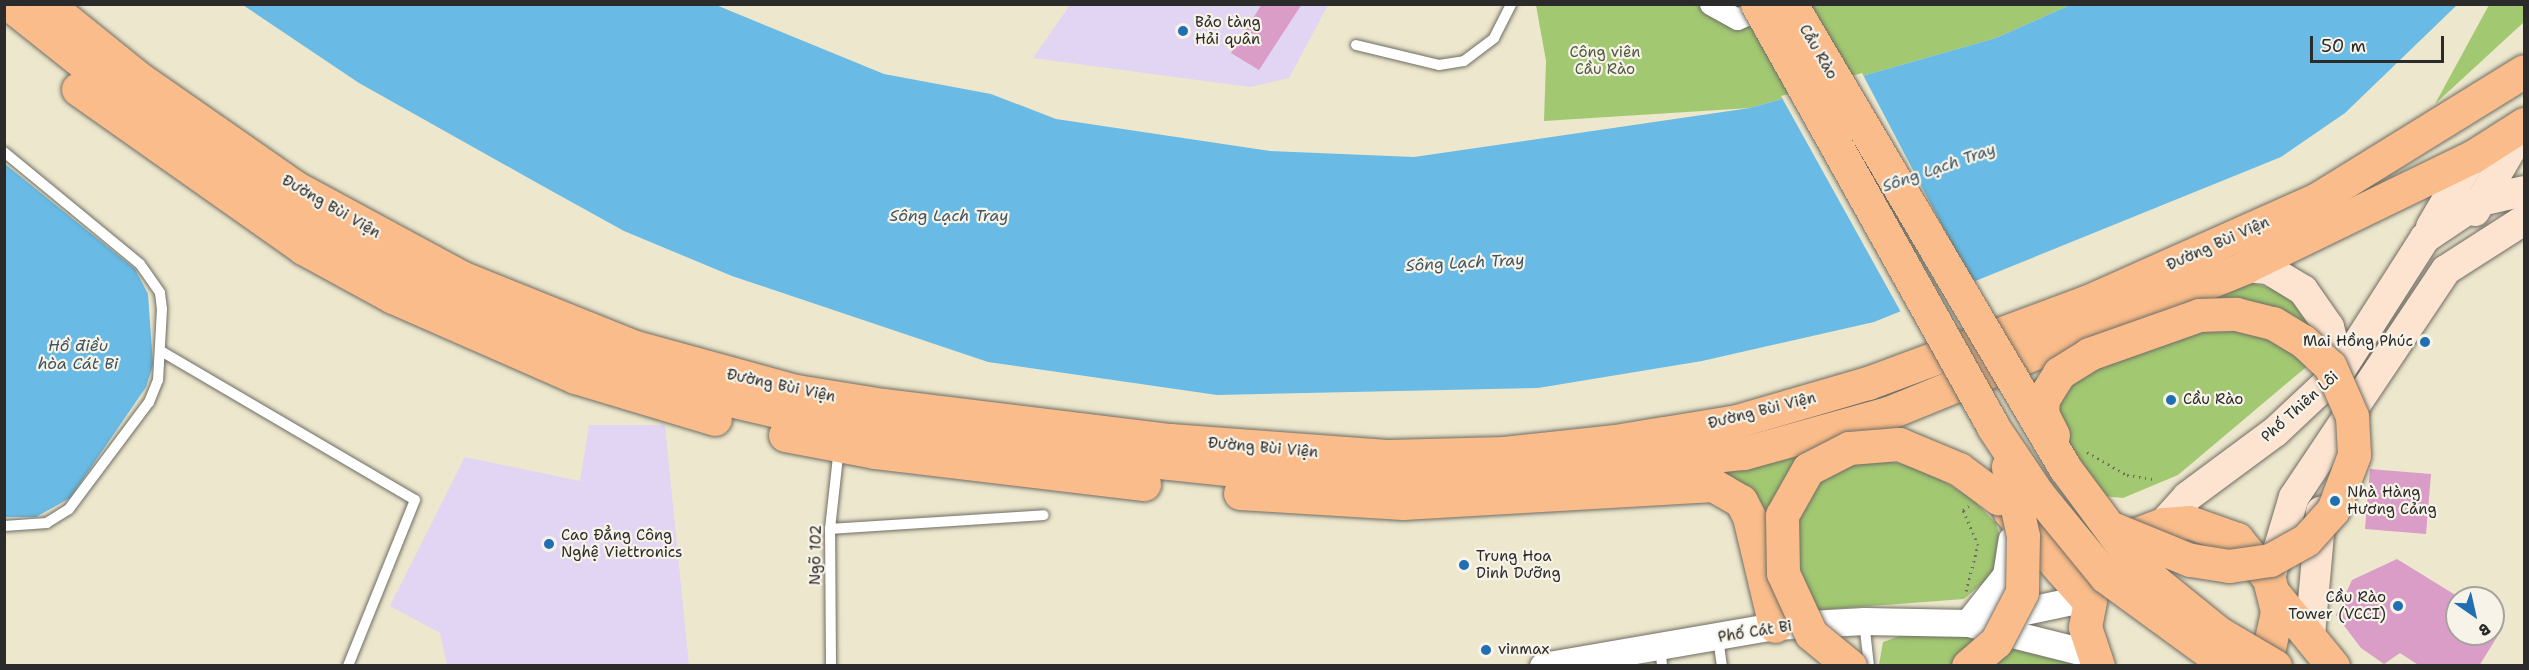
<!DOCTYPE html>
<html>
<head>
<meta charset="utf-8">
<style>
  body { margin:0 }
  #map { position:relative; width:2529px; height:670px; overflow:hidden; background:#ede7cd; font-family:"Shantell Sans",sans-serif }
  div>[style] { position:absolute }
  .built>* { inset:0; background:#e2d4f3 }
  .green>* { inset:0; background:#a2c872 }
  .water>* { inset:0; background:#69bbe5 }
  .pier>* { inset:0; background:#ede7cd }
  .building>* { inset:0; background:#da9dc8 }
  .path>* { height:3px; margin-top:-1.5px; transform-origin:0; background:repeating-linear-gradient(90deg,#6f6d64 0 1.5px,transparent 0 6px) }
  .roads { filter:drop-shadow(0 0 2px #6f6d64) drop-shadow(0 0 2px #6f6d64) }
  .service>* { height:10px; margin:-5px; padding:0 5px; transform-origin:5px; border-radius:5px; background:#fff }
  .minor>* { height:21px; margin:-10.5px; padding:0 10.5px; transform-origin:10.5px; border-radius:10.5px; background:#fff }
  .tertiary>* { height:27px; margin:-13.5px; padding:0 13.5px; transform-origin:13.5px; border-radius:13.5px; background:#fff }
  .secondary>* { height:30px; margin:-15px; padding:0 15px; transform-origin:15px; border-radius:15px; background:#fde4d0 }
  .primary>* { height:33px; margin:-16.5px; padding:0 16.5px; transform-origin:16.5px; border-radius:16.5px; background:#f9bc8a }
  .path-bridge>* { height:3px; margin-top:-1.5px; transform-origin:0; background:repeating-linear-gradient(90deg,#6f6d64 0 1.5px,transparent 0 6px) }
  .bridges { filter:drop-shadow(0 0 2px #6f6d64) drop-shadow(0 0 2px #6f6d64) }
  .primary-bridge>* { height:33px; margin:-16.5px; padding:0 16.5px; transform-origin:16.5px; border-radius:16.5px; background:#f9bc8a }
  .dots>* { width:16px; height:16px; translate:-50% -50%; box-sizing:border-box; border:3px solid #f7f3e8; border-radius:50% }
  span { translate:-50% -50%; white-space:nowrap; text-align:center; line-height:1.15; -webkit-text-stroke:4.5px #f7f3e8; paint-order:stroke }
  .poi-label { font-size:15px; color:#2b2b2b }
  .left { translate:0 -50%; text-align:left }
  .right { translate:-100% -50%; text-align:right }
  .park-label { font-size:15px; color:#4f5a40 }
  .street-label { font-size:15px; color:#2b2b2b }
  .water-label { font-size:16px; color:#3e5663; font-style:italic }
  .frame { position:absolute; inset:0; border:6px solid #2b2b2b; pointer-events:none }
  .north { position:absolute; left:2445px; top:586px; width:60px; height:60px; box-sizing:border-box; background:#f7f3e8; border:2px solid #a5a39c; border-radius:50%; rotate:146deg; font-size:16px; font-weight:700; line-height:24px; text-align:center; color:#2b2b2b }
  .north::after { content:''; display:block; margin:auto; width:21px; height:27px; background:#1f6fb2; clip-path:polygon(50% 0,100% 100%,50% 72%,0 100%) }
  .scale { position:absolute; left:2310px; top:36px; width:134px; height:27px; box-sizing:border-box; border:3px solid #2b2b2b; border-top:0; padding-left:8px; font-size:18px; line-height:21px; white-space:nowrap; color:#2b2b2b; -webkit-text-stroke:4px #f7f3e8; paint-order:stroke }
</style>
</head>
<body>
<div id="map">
  <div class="built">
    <i style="clip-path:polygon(1070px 5px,1328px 5px,1289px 78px,1250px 87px,1033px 58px)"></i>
    <i style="clip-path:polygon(589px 425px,665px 425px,689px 665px,447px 665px,440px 633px,390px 606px,465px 457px,580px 481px)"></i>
  </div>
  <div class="green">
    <i style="clip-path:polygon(1536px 5px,2070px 5px,1996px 38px,1750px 108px,1544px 121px,1546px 61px)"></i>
    <i style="clip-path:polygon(2489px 5px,2524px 5px,2524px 22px,2435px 104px)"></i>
    <i style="clip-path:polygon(2240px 280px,2271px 288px,2304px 310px,2314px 336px,2311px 363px,2178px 475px,2123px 498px,2093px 495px,2032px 382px,2063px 354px)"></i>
    <i style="clip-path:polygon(1817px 445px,1924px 469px,1971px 498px,1996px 523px,2002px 544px,1995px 572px,1964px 599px,1792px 612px,1710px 474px)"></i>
    <i style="clip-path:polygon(1985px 634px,2065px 657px,2073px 665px,1879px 665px,1883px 642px,1900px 636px)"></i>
  </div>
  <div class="water">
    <i style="clip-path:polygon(243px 5px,716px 5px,884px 74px,991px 94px,1056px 119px,1270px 151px,1414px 157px,1750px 108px,1996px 38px,2070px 5px,2457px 5px,2345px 113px,2281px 157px,1874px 322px,1702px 361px,1538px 388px,1217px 395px,988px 362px,732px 276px,624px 231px,539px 184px,359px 83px)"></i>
    <i style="clip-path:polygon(5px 164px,135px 269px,148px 294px,153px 365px,146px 387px,70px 498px,36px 517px,5px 517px)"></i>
  </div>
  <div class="pier">
    <i style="clip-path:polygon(1862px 73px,1973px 284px,1902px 314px,1781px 96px)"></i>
  </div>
  <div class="building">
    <i style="clip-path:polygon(1262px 4px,1302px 4px,1259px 70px,1231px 53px)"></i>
    <i style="clip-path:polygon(2370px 469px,2431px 474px,2426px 534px,2365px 529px)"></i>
    <i style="clip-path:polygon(2397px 559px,2457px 596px,2457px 634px,2493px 634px,2493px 622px,2502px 629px,2479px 666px,2420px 666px,2400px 653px,2384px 664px,2361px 648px,2336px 615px,2352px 580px)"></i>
  </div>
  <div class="path">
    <i style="left:2087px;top:452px;width:46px;rotate:29.9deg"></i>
    <i style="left:2127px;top:475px;width:26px;rotate:9deg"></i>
  </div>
  <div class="roads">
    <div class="service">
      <i style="left:1356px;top:45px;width:85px;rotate:13.5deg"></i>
      <i style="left:1439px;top:65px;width:25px;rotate:-9deg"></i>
      <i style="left:1464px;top:61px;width:38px;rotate:-37deg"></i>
      <i style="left:1494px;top:38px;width:38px;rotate:-63deg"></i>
      <i style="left:4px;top:152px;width:176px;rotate:39.5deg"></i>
      <i style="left:140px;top:264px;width:35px;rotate:55deg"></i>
      <i style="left:160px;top:293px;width:16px;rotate:83deg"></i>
      <i style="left:162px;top:309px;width:71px;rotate:93.2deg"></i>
      <i style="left:158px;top:380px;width:24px;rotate:112deg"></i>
      <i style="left:149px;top:402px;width:134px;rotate:126.8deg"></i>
      <i style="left:69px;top:509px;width:26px;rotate:148deg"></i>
      <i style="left:47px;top:523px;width:43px;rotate:176deg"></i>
      <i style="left:161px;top:351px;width:294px;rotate:30.4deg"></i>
      <i style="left:415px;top:500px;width:179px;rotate:112deg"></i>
      <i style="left:830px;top:529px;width:214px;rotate:-3.7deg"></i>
      <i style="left:1864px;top:621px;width:45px;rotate:83.7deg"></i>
      <i style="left:1718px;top:638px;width:28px;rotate:82deg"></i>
      <i style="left:1660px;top:646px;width:20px;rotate:84deg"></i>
      <i style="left:831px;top:666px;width:137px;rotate:-90.4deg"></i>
      <i style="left:830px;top:529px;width:82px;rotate:-83.7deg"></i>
    </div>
    <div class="minor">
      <i style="left:1710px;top:4px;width:31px;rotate:29deg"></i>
      <i style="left:1737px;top:19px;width:36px;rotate:-23deg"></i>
    </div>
    <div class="tertiary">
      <i style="left:1996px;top:617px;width:92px;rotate:-11.9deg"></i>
      <i style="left:1968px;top:623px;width:61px;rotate:-51.6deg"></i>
      <i style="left:2006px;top:575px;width:36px;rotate:-81deg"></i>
      <i style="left:1543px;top:666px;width:235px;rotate:-9.8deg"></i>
      <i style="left:1775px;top:626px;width:89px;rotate:-3.2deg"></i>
      <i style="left:1864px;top:621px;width:104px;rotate:1.1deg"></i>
      <i style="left:1968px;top:623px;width:127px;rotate:14.1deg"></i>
    </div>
    <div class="secondary">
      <i style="left:2475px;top:211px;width:97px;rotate:-59.7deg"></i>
      <i style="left:2431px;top:227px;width:81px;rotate:-59.6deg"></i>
      <i style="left:2245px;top:267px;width:23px;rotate:5deg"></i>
      <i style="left:2268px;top:269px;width:41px;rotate:31deg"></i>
      <i style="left:2303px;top:290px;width:45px;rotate:54.9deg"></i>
      <i style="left:2329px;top:327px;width:45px;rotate:76deg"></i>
      <i style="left:2163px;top:524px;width:36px;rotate:-48deg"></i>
      <i style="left:2187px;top:497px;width:109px;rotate:-36.5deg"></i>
      <i style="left:2275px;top:432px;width:89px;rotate:-43.2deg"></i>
      <i style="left:2340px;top:371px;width:158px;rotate:-57.4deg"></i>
      <i style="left:2425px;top:238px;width:66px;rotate:-33.9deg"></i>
      <i style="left:2480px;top:201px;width:45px;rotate:-12.8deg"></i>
      <i style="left:2271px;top:574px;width:80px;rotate:-73.4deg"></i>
      <i style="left:2294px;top:497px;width:273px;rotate:-56.2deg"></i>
      <i style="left:2446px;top:270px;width:93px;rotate:-32.7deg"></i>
      <i style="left:2310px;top:635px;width:124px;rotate:-84.9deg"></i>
    </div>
    <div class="primary">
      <i style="left:9px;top:4px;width:143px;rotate:38.5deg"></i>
      <i style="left:121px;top:93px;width:195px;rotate:35.4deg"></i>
      <i style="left:280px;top:206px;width:195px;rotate:28.5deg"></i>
      <i style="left:451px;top:299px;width:98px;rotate:24deg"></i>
      <i style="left:541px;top:339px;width:180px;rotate:18.4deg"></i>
      <i style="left:712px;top:396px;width:84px;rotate:13deg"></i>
      <i style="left:794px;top:415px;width:187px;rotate:8.6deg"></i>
      <i style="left:979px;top:443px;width:299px;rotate:6deg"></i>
      <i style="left:1276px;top:474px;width:235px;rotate:0.7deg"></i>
      <i style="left:1511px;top:477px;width:234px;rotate:-5.9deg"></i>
      <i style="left:1744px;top:453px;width:149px;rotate:-15.5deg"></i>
      <i style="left:1888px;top:413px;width:386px;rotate:-22.2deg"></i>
      <i style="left:2245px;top:267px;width:252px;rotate:-25.9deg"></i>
      <i style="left:2472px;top:157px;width:62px;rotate:-32.4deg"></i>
      <i style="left:47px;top:4px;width:116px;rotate:39deg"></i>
      <i style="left:137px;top:77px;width:190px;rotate:34.9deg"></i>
      <i style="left:293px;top:186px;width:193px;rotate:28.4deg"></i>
      <i style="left:463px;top:278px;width:185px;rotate:21.9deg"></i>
      <i style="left:635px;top:347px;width:167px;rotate:15.3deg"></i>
      <i style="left:796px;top:391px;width:88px;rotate:9.1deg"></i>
      <i style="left:883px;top:405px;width:289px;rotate:7deg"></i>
      <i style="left:1170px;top:440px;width:220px;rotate:4.2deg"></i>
      <i style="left:1389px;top:456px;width:115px;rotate:-1.5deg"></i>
      <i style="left:1504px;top:453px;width:112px;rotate:-6.2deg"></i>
      <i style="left:1615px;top:441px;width:124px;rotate:-9.3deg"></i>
      <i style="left:1737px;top:421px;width:136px;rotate:-16.2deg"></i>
      <i style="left:1868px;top:383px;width:233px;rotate:-20.4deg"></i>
      <i style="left:2086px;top:302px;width:253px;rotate:-24deg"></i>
      <i style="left:2317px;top:199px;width:243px;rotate:-31.7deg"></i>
      <i style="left:78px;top:89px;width:276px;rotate:35.2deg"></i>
      <i style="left:303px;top:248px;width:102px;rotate:28.6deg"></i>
      <i style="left:393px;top:297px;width:199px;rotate:23.7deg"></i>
      <i style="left:575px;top:377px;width:146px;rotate:16.7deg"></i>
      <i style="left:785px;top:435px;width:92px;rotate:10.7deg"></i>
      <i style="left:875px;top:452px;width:271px;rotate:6.8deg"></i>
      <i style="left:1240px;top:493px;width:163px;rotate:3.5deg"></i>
      <i style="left:1403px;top:503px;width:311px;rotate:-3.3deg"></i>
      <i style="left:1713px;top:485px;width:32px;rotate:30deg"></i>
      <i style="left:1741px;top:501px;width:18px;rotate:63deg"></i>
      <i style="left:1749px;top:517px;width:112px;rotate:76.6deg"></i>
      <i style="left:2009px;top:511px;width:116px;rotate:48.5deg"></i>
      <i style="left:2275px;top:595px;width:92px;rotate:50.8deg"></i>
      <i style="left:2098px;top:666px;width:41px;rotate:-108.4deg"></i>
      <i style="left:2085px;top:627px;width:53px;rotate:-79.1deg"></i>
      <i style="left:2095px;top:575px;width:51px;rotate:-48.2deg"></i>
      <i style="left:2129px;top:537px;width:36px;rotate:-21deg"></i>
      <i style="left:2163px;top:524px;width:26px;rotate:-4deg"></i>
      <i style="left:2189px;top:522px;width:51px;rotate:19.5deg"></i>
      <i style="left:2237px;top:539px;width:51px;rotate:51.3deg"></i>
      <i style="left:2269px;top:579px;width:34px;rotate:76deg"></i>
      <i style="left:2277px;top:612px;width:55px;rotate:102.5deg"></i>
    </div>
  </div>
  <div class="path-bridge">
    <i style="left:1966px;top:591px;width:48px;rotate:-75.4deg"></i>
    <i style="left:1978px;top:545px;width:38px;rotate:-113deg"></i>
    <i style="left:1963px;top:510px;width:7px;rotate:-34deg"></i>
  </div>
  <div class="bridges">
    <div class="primary-bridge">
      <i style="left:1757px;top:4px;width:484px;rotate:60.8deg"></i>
      <i style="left:1993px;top:427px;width:81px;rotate:56.1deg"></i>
      <i style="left:2038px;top:494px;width:107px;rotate:50.7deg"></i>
      <i style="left:2106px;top:577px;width:151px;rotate:36.1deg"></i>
      <i style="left:1791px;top:4px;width:539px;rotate:59.44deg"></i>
      <i style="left:2065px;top:468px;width:109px;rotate:53.5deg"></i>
      <i style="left:2130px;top:556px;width:37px;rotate:45deg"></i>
      <i style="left:2156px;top:582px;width:81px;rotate:39deg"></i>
      <i style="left:2219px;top:633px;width:65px;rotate:30.5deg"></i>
      <i style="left:2053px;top:435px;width:25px;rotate:-117deg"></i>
      <i style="left:2042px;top:413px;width:14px;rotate:-86deg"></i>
      <i style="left:2043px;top:399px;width:31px;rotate:-58deg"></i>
      <i style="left:2059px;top:373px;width:36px;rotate:-32deg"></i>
      <i style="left:2089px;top:354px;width:117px;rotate:-19.5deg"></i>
      <i style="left:2199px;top:315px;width:37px;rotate:-2deg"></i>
      <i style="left:2236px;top:314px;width:38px;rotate:14deg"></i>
      <i style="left:2273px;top:323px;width:35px;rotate:31deg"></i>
      <i style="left:2303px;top:341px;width:37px;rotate:43deg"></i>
      <i style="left:2330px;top:366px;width:55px;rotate:66.3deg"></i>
      <i style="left:2352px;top:416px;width:39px;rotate:87deg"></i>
      <i style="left:2354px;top:455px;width:59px;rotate:110.9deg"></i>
      <i style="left:2333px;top:510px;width:40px;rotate:132deg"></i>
      <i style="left:2306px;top:540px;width:41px;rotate:150.9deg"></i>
      <i style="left:2270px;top:560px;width:41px;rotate:171.7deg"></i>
      <i style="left:2229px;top:566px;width:39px;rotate:-171deg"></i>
      <i style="left:2190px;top:560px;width:82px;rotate:-157.8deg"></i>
      <i style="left:1850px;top:666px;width:50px;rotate:-140.6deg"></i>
      <i style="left:1811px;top:634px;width:67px;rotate:-114.7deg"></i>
      <i style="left:1783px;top:573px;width:58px;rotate:-91deg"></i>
      <i style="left:1782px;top:515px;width:53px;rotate:-60.5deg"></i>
      <i style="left:1808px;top:469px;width:46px;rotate:-27.1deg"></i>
      <i style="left:1849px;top:448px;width:50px;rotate:-4.6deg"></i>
      <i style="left:1899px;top:444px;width:65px;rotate:22.6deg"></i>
      <i style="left:1959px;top:469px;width:49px;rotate:36.6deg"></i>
      <i style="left:1968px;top:666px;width:37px;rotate:-41deg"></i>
      <i style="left:1996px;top:642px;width:56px;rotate:-62.5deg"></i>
      <i style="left:2022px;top:592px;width:56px;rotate:-89deg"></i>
      <i style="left:2023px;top:536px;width:71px;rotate:-102.3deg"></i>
    </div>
  </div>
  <div class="dots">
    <i style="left:1183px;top:31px;background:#1f6fb2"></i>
    <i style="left:2425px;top:342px;background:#1f6fb2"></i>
    <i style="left:2171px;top:400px;background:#1f6fb2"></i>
    <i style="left:2335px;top:501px;background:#1f6fb2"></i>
    <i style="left:549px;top:544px;background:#1f6fb2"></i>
    <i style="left:1464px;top:565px;background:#1f6fb2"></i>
    <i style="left:2398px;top:606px;background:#1f6fb2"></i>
    <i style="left:1486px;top:650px;background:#1f6fb2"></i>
  </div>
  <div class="poi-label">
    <span class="left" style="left:1195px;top:31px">Bảo tàng<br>Hải quân</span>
    <span class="right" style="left:2413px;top:342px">Mai Hồng Phúc</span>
    <span class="left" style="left:2183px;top:400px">Cầu Rào</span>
    <span class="left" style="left:2347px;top:501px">Nhà Hàng<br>Hương Cảng</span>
    <span class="left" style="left:561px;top:544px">Cao Đẳng Công<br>Nghệ Viettronics</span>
    <span class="left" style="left:1476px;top:565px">Trung Hoa<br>Dinh Dưỡng</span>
    <span class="right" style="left:2386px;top:606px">Cầu Rào<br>Tower (VCCI)</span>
    <span class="left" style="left:1498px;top:650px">vinmax</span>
  </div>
  <div class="park-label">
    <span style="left:1605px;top:61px">Công viên<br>Cầu Rào</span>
  </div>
  <div class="street-label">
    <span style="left:1818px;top:52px;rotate:60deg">Cầu Rào</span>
    <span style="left:331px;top:207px;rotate:30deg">Đường Bùi Viện</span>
    <span style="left:2218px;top:244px;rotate:-24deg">Đường Bùi Viện</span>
    <span style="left:781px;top:386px;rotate:12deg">Đường Bùi Viện</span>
    <span style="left:2300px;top:407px;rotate:-42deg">Phố Thiên Lôi</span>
    <span style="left:1762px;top:411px;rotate:-14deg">Đường Bùi Viện</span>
    <span style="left:1263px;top:448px;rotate:5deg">Đường Bùi Viện</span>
    <span style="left:816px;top:555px;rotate:-89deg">Ngõ 102</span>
    <span style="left:1755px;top:632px;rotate:-9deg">Phố Cát Bi</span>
  </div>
  <div class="water-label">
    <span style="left:1939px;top:168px;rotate:-19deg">Sông Lạch Tray</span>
    <span style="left:949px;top:216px">Sông Lạch Tray</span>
    <span style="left:1465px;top:263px;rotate:-3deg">Sông Lạch Tray</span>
    <span style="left:78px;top:355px">Hồ điều<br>hòa Cát Bi</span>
  </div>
  <div class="frame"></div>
  <div class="north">B</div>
  <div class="scale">50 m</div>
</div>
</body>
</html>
